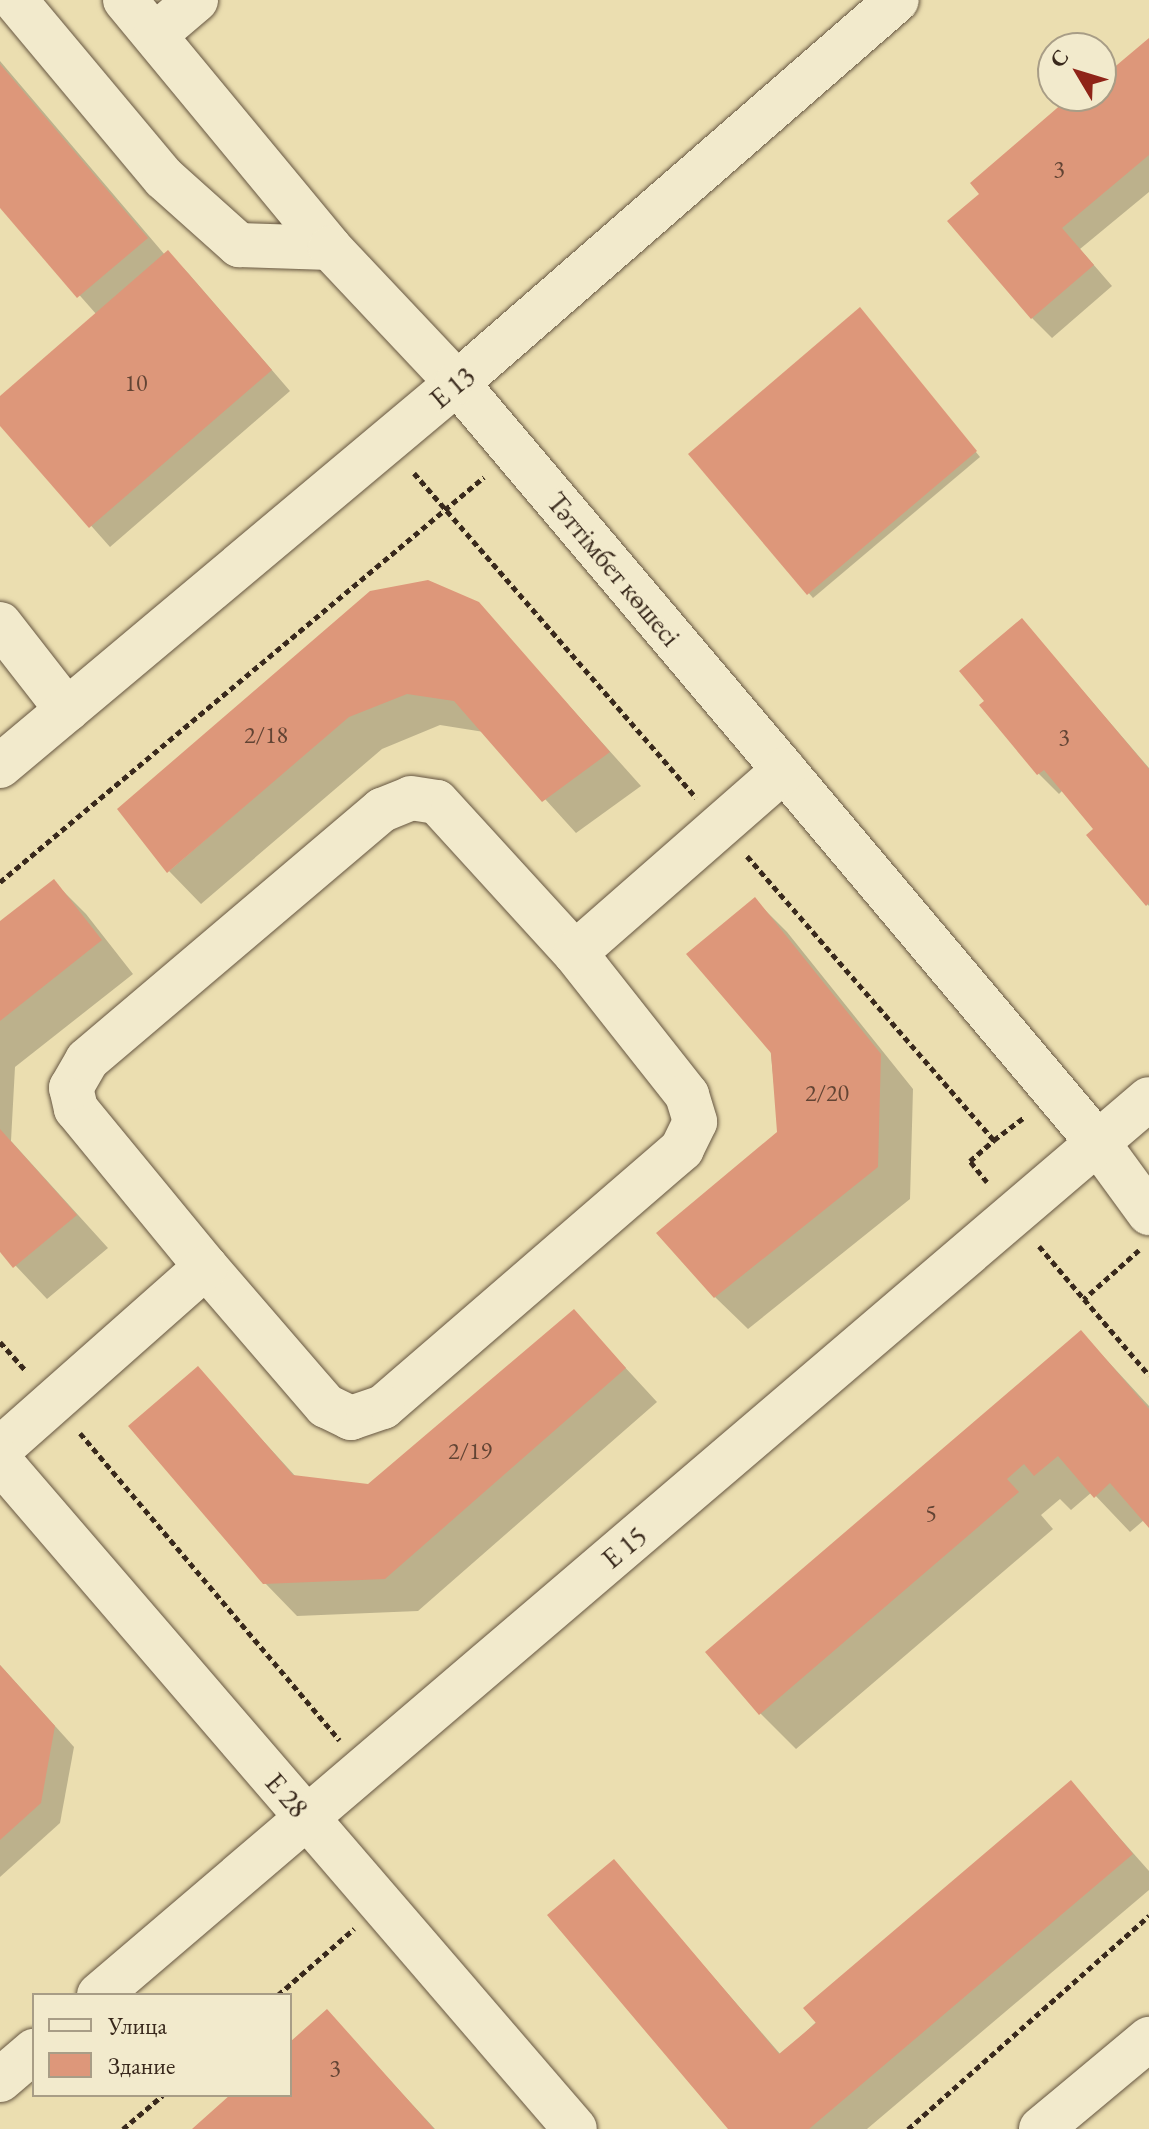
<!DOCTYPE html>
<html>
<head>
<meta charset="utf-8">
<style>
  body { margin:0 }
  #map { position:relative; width:1149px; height:2129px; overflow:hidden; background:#ebdeb0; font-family:"EB Garamond",serif }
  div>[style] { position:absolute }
  .shadow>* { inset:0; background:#0003 }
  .building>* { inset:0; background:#dd977a }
  .path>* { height:5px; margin-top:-2.5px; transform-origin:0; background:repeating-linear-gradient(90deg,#39291c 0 6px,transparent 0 10px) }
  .roads { filter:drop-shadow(0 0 2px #665641) drop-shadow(0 0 2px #665641) }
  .minor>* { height:44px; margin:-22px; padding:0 22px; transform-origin:22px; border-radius:22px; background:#f2eacc }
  span { translate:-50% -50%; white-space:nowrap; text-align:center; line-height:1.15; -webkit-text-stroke:7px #f2eacc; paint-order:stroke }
  .number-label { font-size:24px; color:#624434 }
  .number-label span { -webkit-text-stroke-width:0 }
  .street-label { font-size:28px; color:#39291c }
  .legend { position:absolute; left:32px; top:1993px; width:260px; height:104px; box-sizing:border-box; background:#f2eacc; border:2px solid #a89d86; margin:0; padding:10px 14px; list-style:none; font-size:24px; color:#39291c }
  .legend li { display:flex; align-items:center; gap:16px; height:40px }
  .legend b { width:40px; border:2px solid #a89d86 }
  .north { position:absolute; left:1037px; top:32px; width:80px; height:80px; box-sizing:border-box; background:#f2eacc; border:2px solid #a89d86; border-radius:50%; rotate:308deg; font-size:22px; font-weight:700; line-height:32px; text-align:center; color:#39291c }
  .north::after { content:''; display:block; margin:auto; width:28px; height:36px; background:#8f2418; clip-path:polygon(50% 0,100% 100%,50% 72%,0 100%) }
</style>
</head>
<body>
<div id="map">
  <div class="shadow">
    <i style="clip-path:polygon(1149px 41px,1149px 192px,1080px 249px,1112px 286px,1052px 338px,1032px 318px,982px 194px,1074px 96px,1101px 96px,1101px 73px,1112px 73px)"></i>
    <i style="clip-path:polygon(0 61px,165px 255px,168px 253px,188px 273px,290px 391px,110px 547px,0 423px,0 399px,97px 315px,0 205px)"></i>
    <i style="clip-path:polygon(864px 314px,980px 457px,813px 598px,691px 455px)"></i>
    <i style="clip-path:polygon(478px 604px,641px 786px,576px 833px,484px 732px,440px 725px,382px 749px,201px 904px,169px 871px)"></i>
    <i style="clip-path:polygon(1022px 620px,1149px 768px,1149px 906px,1088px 835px,1096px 829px,1063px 790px,1059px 794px,1039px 774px,987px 701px)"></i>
    <i style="clip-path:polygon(54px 882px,86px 914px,133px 974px,15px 1067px,11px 1141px,108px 1248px,47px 1299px,0 1249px,0 924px)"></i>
    <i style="clip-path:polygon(755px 900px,787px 932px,913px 1089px,910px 1199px,748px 1329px,715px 1297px,779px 1133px)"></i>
    <i style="clip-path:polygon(574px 1312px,657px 1402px,418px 1611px,297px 1616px,264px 1582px,198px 1369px,297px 1478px,369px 1486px)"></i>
    <i style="clip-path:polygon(1081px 1332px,1149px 1406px,1149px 1525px,1144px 1520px,1130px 1532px,1092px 1492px,1071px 1510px,1060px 1499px,1041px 1515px,1053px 1529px,796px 1749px,760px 1713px)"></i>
    <i style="clip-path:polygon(0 1665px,74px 1747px,60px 1823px,0 1877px)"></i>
    <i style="clip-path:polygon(1071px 1783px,1149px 1871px,1149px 1890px,867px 2129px,731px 2129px,614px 1862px,781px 2055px)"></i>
    <i style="clip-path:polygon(327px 2012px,435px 2129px,195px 2129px,233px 2095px,290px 2095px,290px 2044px)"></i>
  </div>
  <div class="building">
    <i style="clip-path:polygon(1149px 38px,1149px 155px,1062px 228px,1094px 265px,1031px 319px,947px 221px,979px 194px,970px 183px,1071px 96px,1101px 96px,1101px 71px,1107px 65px,1111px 70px)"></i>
    <i style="clip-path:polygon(0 64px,148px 238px,77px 298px,0 208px)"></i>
    <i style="clip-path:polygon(168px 250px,272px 370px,89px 528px,0 426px,0 396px)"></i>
    <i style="clip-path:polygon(860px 307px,977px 451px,807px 595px,688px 454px)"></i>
    <i style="clip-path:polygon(428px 580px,479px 602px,610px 752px,542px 802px,454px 701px,407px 694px,349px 717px,167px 873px,117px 809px,370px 591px)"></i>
    <i style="clip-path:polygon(1022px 618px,1149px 769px,1149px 903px,1146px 906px,1086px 835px,1093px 829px,1044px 770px,1037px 775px,979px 705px,984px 701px,959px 671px)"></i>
    <i style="clip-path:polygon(54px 879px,102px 940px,0 1021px,0 921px)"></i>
    <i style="clip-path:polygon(755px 897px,881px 1054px,878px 1167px,714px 1298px,656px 1233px,777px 1132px,771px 1053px,686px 954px)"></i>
    <i style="clip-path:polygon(0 1129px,77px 1215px,13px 1268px,0 1252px)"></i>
    <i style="clip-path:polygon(574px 1309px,626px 1368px,385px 1579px,263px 1584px,128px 1426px,198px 1366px,293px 1475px,368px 1484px)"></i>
    <i style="clip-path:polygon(1081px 1330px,1149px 1409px,1149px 1528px,1110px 1483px,1094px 1498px,1058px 1456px,1034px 1476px,1024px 1464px,1007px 1479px,1019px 1492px,759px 1715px,705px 1652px)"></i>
    <i style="clip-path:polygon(0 1665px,55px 1726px,41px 1803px,0 1840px)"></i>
    <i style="clip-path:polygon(1071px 1780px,1133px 1854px,809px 2129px,728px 2129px,547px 1915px,614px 1859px,779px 2054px,816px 2023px,803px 2008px)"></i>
    <i style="clip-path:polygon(327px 2009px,434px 2129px,192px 2129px,230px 2095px,290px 2095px,290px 2042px)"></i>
  </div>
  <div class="path">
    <i style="left:414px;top:473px;width:430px;rotate:49deg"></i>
    <i style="left:747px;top:856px;width:376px;rotate:49deg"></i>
    <i style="left:994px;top:1140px;width:38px;rotate:-37deg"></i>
    <i style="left:0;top:882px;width:631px;rotate:-39.92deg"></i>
    <i style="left:987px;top:1182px;width:27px;rotate:-129deg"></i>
    <i style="left:970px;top:1161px;width:32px;rotate:-41deg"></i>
    <i style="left:1039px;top:1246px;width:70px;rotate:49.7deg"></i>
    <i style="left:1139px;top:1250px;width:74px;rotate:138.3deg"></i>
    <i style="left:1084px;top:1299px;width:100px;rotate:49.5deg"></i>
    <i style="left:0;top:1342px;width:39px;rotate:48deg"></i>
    <i style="left:80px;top:1433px;width:402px;rotate:49.8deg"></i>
    <i style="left:278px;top:1995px;width:101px;rotate:-41deg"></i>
    <i style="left:123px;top:2129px;width:52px;rotate:-40.4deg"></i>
    <i style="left:908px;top:2129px;width:322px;rotate:-41.5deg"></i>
  </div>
  <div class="roads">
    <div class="minor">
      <i style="left:15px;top:0;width:232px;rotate:50.1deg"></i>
      <i style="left:164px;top:178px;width:101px;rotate:41.8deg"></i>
      <i style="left:239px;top:245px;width:91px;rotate:1.9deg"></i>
      <i style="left:125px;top:0;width:322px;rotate:50.4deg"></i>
      <i style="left:330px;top:248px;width:185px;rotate:46.7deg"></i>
      <i style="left:457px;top:383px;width:507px;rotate:49.8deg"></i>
      <i style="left:784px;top:770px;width:488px;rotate:49.9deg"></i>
      <i style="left:1098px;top:1143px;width:87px;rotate:53.9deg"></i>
      <i style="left:155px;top:35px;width:54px;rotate:-40.5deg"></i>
      <i style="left:0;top:624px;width:109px;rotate:52.1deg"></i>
      <i style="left:0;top:766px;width:596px;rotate:-39.97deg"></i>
      <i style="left:457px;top:383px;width:583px;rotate:-41.04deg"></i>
      <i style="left:411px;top:798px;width:26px;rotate:9deg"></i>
      <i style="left:437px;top:802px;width:205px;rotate:47.6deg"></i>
      <i style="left:575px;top:953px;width:181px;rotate:51.7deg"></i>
      <i style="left:687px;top:1095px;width:28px;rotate:73deg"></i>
      <i style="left:695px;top:1122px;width:30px;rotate:116deg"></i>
      <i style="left:682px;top:1149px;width:395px;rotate:139.2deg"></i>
      <i style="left:383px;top:1407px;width:34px;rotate:161deg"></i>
      <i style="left:351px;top:1418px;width:28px;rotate:-154deg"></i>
      <i style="left:326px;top:1406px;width:184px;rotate:-130.8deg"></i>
      <i style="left:206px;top:1267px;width:205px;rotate:-129.4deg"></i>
      <i style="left:76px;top:1109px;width:22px;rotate:-103deg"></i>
      <i style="left:71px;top:1088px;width:32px;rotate:-60deg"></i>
      <i style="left:87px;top:1060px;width:387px;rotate:-40.3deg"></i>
      <i style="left:382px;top:810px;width:31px;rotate:-22deg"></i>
      <i style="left:575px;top:953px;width:278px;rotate:-41.2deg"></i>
      <i style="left:0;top:1449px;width:275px;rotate:-41.5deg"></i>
      <i style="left:0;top:1461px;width:881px;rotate:49.28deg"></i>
      <i style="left:99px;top:1995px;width:1380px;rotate:-40.48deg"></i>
      <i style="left:0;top:2080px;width:45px;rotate:-40.5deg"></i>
      <i style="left:1041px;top:2129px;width:141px;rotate:-39.8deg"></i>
    </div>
  </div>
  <div class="number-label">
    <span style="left:1059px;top:169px">3</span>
    <span style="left:136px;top:383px">10</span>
    <span style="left:266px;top:735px">2/18</span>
    <span style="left:1064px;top:737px">3</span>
    <span style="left:827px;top:1093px">2/20</span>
    <span style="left:470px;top:1451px">2/19</span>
    <span style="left:931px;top:1513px">5</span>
    <span style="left:335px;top:2068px">3</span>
  </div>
  <div class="street-label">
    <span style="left:452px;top:387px;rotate:-40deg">E 13</span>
    <span style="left:614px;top:569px;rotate:50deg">Тәттімбет көшесі</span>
    <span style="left:624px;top:1547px;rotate:-40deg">E 15</span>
    <span style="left:287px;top:1795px;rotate:49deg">E 28</span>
  </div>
  <ul class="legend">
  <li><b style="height:10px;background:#f2eacc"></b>Улица</li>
  <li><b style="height:22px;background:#dd977a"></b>Здание</li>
  </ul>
  <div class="north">С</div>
</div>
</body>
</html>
